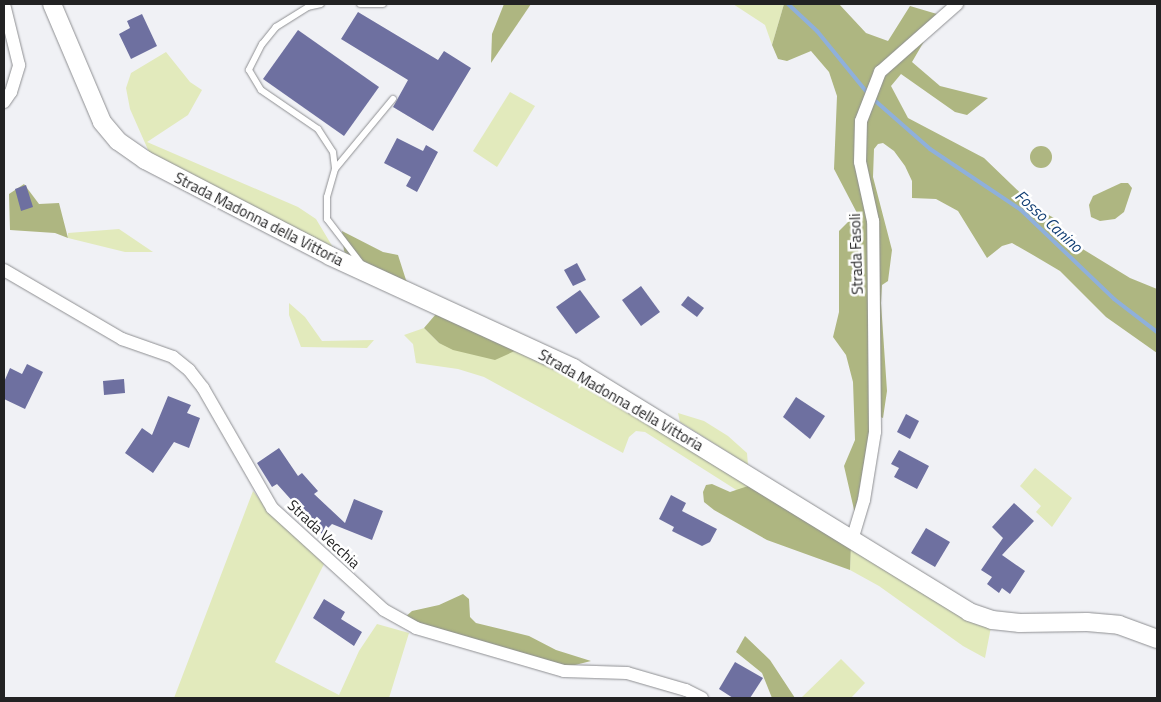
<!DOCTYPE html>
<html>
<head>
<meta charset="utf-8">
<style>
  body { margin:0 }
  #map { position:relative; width:1161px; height:702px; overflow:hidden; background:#f0f1f5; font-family:"Titillium Web",sans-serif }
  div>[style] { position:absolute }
  .green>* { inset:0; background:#e2eabc }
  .forest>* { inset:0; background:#aeb681 }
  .round { border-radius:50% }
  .stream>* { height:4px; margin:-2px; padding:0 2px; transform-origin:2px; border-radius:2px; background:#8fb0db }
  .building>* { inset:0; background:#6e70a0 }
  .roads { filter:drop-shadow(0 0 1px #8e8f92) drop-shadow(0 0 1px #8e8f92) }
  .lane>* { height:6px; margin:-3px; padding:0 3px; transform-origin:3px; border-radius:3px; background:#fff }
  .street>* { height:12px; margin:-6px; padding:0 6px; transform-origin:6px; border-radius:6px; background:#fff }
  .secondary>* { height:18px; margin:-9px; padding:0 9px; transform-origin:9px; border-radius:9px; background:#fff }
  span { translate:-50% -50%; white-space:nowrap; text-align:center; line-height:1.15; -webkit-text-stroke:5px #fff; paint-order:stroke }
  .street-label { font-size:15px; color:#222223 }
  .water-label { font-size:16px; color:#123f74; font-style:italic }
  .frame { position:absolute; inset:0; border:5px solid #222223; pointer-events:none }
</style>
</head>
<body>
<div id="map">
  <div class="green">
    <i style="clip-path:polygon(733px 4px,784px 4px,772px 45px,765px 25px)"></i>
    <i style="clip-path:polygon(166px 52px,190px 82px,202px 90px,188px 115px,147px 142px,298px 207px,316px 219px,337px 254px,149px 152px,130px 109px,126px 88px,131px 73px)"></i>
    <i style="clip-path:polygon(510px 92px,535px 106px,497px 167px,473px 151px)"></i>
    <i style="clip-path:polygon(119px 229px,153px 252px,125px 252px,68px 238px,68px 233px)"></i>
    <i style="clip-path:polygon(289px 303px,305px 317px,322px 341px,374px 340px,367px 348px,301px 347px,289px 315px)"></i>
    <i style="clip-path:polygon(424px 328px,439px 343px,519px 349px,617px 403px,751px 485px,738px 491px,645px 432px,636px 431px,629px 437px,623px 453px,484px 377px,458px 369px,416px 363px,413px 344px,404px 335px)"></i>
    <i style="clip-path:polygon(678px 413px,704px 421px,728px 436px,747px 453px,748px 465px,680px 422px)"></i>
    <i style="clip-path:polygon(1035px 468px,1072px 498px,1052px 527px,1036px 512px,1041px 506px,1020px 486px)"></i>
    <i style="clip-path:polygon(253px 491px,273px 516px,324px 564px,275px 662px,339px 695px,359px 651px,377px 624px,409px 633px,389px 698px,174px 698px)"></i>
    <i style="clip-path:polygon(851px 545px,991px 627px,985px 658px,963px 646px,879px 586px,850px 570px)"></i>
    <i style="clip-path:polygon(841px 659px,865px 683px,851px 698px,801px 698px)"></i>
  </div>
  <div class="forest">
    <i style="clip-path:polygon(504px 4px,531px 4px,491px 63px,492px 34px)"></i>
    <i style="clip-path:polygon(784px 4px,839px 4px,866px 33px,888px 41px,910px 6px,947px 17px,926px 38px,912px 62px,940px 86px,988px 98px,967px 115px,955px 112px,901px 74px,891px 86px,908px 118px,984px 158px,1036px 208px,1054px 218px,1081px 248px,1130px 278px,1157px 289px,1157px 353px,1106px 317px,1060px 271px,1033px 255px,1012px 243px,1002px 246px,987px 258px,958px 211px,936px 199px,912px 198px,912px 181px,905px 166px,894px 151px,883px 143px,878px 144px,874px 149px,873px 177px,892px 250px,888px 281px,882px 285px,881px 303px,887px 391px,883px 418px,873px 414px,855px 514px,844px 466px,855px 440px,853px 382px,846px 355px,833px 337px,839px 312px,839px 231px,857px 213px,834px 169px,837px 96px,829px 72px,811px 51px,787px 61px,778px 59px,772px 45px)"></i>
    <i class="round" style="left:1030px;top:146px;width:22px;height:22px"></i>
    <i style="clip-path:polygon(1121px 183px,1128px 183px,1132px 188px,1124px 212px,1115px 219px,1100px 221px,1091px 217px,1089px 205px,1093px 196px)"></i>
    <i style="clip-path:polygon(24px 184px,39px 204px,59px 203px,68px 238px,55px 233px,10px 230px,9px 194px)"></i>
    <i style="clip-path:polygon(342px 231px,383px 252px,398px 255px,406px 280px,417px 291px,351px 260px,344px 251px)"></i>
    <i style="clip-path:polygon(436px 314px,519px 349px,495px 360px,453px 350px,439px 343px,424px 328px)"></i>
    <i style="clip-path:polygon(712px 484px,730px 492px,751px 485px,851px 545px,850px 570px,767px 540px,714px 510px,704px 502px,703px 492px,706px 485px)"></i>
    <i style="clip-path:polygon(463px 594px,469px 599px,470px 617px,476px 623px,529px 636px,556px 650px,591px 661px,571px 666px,541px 662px,404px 618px,412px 611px,439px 605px)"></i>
    <i style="clip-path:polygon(745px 636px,770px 660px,795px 698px,772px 698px,762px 673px,736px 652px)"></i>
  </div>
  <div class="stream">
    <i style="left:788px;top:4px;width:40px;rotate:43deg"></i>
    <i style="left:817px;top:31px;width:77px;rotate:50.8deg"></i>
    <i style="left:872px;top:98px;width:77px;rotate:41.3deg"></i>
    <i style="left:930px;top:149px;width:110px;rotate:33.8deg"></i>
    <i style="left:1021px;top:210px;width:129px;rotate:43.7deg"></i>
    <i style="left:1114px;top:299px;width:54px;rotate:37.5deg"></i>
  </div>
  <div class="building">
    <i style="clip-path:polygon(358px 12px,438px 60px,444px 51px,471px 68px,433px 131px,393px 107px,408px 80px,341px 39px)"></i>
    <i style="clip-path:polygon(142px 14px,157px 46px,131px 59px,119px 34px,130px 28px,127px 21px)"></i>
    <i style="clip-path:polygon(298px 30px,379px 87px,344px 136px,263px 79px)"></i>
    <i style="clip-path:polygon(397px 138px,423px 151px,426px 145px,438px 152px,417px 192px,406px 186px,411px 177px,384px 163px)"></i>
    <i style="clip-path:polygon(26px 185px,33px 207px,21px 211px,15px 189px)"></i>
    <i style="clip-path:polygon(577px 263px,586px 280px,573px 286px,564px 270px)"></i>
    <i style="clip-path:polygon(641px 286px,660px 312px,641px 326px,622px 300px)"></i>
    <i style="clip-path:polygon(580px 290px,600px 317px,576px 334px,556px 307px)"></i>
    <i style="clip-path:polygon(688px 296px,704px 308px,697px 317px,681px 305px)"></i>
    <i style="clip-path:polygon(27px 364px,43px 372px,25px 409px,4px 399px,4px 382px,10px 368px,22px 374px)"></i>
    <i style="clip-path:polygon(124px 379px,125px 393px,104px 395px,103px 381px)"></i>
    <i style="clip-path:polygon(168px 396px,191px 405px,187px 413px,200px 418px,189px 448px,174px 442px,153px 473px,125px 453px,142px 428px,152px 435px)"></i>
    <i style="clip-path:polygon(796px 397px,825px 416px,810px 439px,783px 417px)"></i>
    <i style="clip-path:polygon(906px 414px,919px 421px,910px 439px,897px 432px)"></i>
    <i style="clip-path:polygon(279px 448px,298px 476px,302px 473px,318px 491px,314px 494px,345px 523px,354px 499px,383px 511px,372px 540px,332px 524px,322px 534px,277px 484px,272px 487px,257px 463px)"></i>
    <i style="clip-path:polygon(899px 450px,929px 466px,917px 489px,894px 477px,899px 468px,891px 464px)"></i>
    <i style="clip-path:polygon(671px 495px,686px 503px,682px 511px,717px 529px,710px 542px,702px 546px,672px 531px,674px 527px,659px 519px)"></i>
    <i style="clip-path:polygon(1014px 503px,1034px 521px,1002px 555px,1025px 571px,1010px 594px,1002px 588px,999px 593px,987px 584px,992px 577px,981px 570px,1003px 538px,992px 527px)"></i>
    <i style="clip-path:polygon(926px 528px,950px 542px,935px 567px,911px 553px)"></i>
    <i style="clip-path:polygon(324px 599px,345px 612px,341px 619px,362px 632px,354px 646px,313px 618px)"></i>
    <i style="clip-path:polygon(735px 662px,763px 678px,750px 698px,733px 698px,719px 689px)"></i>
  </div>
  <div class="roads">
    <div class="lane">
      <i style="left:321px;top:4px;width:13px;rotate:167deg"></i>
      <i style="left:308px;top:7px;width:38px;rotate:148deg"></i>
      <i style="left:276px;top:27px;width:22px;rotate:129deg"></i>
      <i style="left:262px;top:44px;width:29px;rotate:117deg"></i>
      <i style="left:249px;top:70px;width:23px;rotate:59deg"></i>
      <i style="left:261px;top:90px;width:69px;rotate:34.4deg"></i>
      <i style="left:318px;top:129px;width:27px;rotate:57deg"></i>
      <i style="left:333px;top:152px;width:17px;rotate:83deg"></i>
      <i style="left:360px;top:4px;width:23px"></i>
      <i style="left:363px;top:266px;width:59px;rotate:-127.5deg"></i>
      <i style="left:327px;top:219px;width:22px;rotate:-90deg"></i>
      <i style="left:327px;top:197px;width:29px;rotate:-74deg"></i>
      <i style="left:335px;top:169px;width:91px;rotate:-50.4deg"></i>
    </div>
    <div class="street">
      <i style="left:4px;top:102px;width:12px;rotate:-55deg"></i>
      <i style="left:11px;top:92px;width:28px;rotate:-73deg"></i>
      <i style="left:19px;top:65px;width:63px;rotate:-103.8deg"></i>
      <i style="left:4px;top:270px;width:137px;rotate:30.3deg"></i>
      <i style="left:122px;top:339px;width:54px;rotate:19.4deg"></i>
      <i style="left:173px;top:357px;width:21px;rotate:39deg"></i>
      <i style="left:189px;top:370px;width:23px;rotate:52deg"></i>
      <i style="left:203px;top:388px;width:138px;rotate:60.1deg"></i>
      <i style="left:272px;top:508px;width:151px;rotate:42.3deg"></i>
      <i style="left:384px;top:610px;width:37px;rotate:29deg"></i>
      <i style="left:416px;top:628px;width:154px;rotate:16.2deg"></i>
      <i style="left:564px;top:671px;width:63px;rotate:1.8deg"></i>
      <i style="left:627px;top:673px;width:61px;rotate:16.1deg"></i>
      <i style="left:686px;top:690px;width:18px;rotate:27deg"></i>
      <i style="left:852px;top:540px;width:42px;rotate:-73.3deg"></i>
      <i style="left:864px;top:500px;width:69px;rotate:-80.8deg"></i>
      <i style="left:875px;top:432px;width:211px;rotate:-90.5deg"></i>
      <i style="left:873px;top:221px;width:60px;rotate:-102.4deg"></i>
      <i style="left:860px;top:162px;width:41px;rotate:-88.6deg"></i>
      <i style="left:861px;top:121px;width:53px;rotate:-68.8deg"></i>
      <i style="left:880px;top:72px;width:103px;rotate:-41.4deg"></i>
    </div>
    <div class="secondary">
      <i style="left:52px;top:4px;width:128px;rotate:67deg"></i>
      <i style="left:102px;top:122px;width:25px;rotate:50deg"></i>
      <i style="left:118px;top:141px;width:33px;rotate:35deg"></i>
      <i style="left:145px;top:160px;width:208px;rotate:27.4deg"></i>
      <i style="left:330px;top:256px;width:268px;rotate:24.7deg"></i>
      <i style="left:573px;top:368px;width:465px;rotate:31.6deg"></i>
      <i style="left:969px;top:612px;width:24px;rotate:19deg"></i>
      <i style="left:992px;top:620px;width:28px;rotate:6deg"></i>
      <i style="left:1020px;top:623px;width:67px;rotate:-0.9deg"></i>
      <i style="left:1087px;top:622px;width:32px;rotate:5deg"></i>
      <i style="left:1119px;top:625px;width:40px;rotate:20.2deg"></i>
    </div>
  </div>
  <div class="street-label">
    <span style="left:259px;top:219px;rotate:27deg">Strada Madonna della Vittoria</span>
    <span style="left:856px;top:254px;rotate:-92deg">Strada Fasoli</span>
    <span style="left:621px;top:400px;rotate:30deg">Strada Madonna della Vittoria</span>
    <span style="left:324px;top:534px;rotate:43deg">Strada Vecchia</span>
  </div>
  <div class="water-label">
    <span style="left:1049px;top:221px;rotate:42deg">Fosso Canino</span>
  </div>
  <div class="frame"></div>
</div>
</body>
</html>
